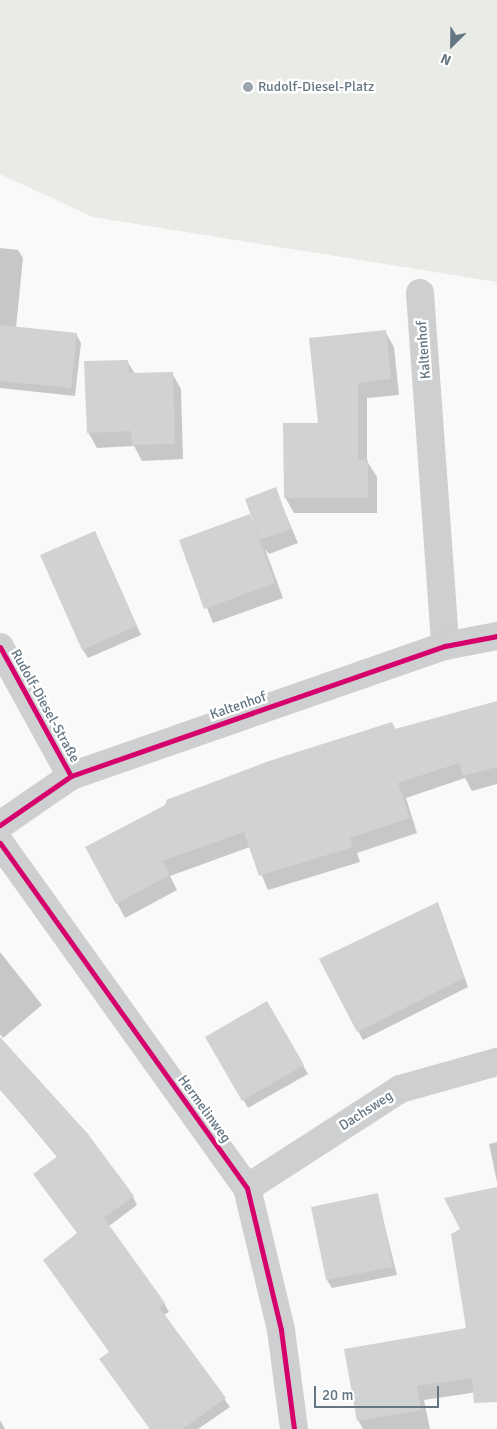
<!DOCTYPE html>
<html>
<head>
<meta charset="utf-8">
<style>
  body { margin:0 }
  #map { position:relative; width:497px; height:1429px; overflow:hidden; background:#f9f9f9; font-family:Signika,sans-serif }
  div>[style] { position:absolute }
  .green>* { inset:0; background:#e8ebe6 }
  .shadow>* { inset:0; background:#0003 }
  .building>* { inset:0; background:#d0d2d3 }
  .street>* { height:28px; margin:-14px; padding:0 14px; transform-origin:14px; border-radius:14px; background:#cecfd0 }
  .cycleway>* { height:5px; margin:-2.5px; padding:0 2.5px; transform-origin:2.5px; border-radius:2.5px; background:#d6006c }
  .dots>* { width:14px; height:14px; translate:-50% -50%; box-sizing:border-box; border:2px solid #fff; border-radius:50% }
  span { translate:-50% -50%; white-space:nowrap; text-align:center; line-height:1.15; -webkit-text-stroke:5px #fff; paint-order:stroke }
  .poi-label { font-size:14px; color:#657683 }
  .left { translate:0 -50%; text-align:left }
  .street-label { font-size:14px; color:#657683 }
  .north { position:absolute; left:427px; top:20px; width:50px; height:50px; -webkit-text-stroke:4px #fff; paint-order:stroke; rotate:203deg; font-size:14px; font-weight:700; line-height:20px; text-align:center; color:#657683 }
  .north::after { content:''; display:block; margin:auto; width:18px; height:22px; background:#657683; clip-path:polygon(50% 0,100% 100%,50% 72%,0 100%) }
  .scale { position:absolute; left:314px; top:1386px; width:125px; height:22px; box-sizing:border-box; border:2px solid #657683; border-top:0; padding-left:6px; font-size:15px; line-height:18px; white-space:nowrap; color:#657683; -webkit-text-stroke:4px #fff; paint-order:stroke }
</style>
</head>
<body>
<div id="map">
  <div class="green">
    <i style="clip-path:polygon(0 0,497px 0,497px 282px,93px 217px,0 174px)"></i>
  </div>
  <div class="shadow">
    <i style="clip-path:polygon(0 248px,18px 250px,23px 258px,16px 328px,76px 334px,81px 343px,75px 396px,0 388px)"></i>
    <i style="clip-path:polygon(385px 331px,394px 347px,399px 395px,367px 398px,367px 461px,377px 477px,377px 513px,294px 513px,285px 497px,320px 424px)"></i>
    <i style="clip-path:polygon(127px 361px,135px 374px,172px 373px,181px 389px,183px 459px,142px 461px,134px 446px,97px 448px,88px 432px)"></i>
    <i style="clip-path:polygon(275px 489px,298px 543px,269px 554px,265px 549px,283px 598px,213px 623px,180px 541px,254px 520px)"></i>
    <i style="clip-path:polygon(95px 532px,141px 635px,88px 658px,83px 650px)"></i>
    <i style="clip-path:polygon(497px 703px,497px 784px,472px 791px,465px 778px,406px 798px,417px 833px,357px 853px,360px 862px,268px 890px,250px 847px,170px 876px,177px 890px,125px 918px,117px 903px,167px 801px,392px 723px,396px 730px)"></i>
    <i style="clip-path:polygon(438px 903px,468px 987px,363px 1040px,358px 1031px)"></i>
    <i style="clip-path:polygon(0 952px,42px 1005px,3px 1038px,0 1034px)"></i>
    <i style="clip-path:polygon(267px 1003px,308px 1074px,248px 1108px,207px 1038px)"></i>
    <i style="clip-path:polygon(3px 1092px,133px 1197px,137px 1205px,109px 1226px,164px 1303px,169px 1312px,164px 1315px,230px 1407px,198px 1429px,150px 1429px,106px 1368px,110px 1353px,58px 1158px)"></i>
    <i style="clip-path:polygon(497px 1142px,497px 1182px,489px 1144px)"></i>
    <i style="clip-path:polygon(497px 1188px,497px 1389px,424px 1400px,430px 1429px,363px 1429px,358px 1420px,469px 1329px,462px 1230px)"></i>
    <i style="clip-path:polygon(377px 1195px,397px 1275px,332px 1288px,327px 1280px)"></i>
    <i style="clip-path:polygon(0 1420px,5px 1429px,0 1429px)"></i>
  </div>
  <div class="building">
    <i style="clip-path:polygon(0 325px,77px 333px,71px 388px,0 381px)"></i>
    <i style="clip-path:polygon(386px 330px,391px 379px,358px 383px,358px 460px,368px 460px,368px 498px,284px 498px,283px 423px,318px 423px,309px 338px)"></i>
    <i style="clip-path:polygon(128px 360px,129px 373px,173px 372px,175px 444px,132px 445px,131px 431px,87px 433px,84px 361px)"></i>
    <i style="clip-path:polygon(276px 487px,291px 529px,260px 540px,245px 499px)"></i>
    <i style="clip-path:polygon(250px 514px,275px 583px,204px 609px,179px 540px)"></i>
    <i style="clip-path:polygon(95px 531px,137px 626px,82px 650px,40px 555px)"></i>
    <i style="clip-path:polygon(497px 701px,497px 767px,463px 776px,459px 763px,398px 783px,410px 818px,350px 838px,353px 847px,259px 876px,244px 832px,162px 861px,170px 875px,116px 904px,85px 847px,167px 804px,166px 800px,269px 761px,392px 722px,395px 729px)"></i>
    <i style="clip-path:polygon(438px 902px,464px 978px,357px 1032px,319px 959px)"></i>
    <i style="clip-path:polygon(267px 1001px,304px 1065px,242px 1101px,205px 1037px)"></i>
    <i style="clip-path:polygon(0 1037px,88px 1134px,134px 1196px,104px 1218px,165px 1303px,159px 1307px,226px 1398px,182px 1429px,150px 1429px,99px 1359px,109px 1352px,43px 1260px,77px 1233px,33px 1174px,58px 1156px,0 1090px)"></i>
    <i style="clip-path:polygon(497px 1187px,497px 1402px,474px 1403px,472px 1378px,417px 1386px,421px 1410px,357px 1421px,344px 1349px,466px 1328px,451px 1234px,460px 1229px,444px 1198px)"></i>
    <i style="clip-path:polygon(378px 1193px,393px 1267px,326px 1280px,311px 1207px)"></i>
  </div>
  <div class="street">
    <i style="left:420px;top:293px;width:354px;rotate:85.9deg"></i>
    <i style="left:0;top:647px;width:147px;rotate:61.2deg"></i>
    <i style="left:0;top:825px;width:86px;rotate:-34.6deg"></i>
    <i style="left:71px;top:776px;width:396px;rotate:-19.2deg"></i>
    <i style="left:445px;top:646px;width:53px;rotate:-10.9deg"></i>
    <i style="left:0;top:843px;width:424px;rotate:54.4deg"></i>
    <i style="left:247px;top:1188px;width:146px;rotate:76.5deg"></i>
    <i style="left:281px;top:1330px;width:100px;rotate:82.5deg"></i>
    <i style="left:247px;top:1188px;width:182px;rotate:-32.9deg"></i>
    <i style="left:400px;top:1089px;width:101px;rotate:-15.6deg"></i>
  </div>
  <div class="cycleway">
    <i style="left:0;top:647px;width:147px;rotate:61.2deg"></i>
    <i style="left:0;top:825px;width:86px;rotate:-34.6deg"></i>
    <i style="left:71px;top:776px;width:396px;rotate:-19.2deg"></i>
    <i style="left:445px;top:646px;width:53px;rotate:-10.9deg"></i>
    <i style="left:0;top:843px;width:424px;rotate:54.4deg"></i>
    <i style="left:247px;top:1188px;width:146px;rotate:76.5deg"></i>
    <i style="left:281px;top:1330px;width:100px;rotate:82.5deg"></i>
  </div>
  <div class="dots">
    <i style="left:248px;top:87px;background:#99a4ac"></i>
  </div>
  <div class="poi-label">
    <span class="left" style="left:258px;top:87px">Rudolf-Diesel-Platz</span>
  </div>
  <div class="street-label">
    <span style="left:424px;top:350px;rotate:-94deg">Kaltenhof</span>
    <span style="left:45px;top:706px;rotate:61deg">Rudolf-Diesel-Straße</span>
    <span style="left:238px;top:706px;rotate:-19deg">Kaltenhof</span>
    <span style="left:204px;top:1109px;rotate:54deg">Hermelinweg</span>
    <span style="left:366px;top:1111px;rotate:-33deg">Dachsweg</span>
  </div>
  <div class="north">N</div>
  <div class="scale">20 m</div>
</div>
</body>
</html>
